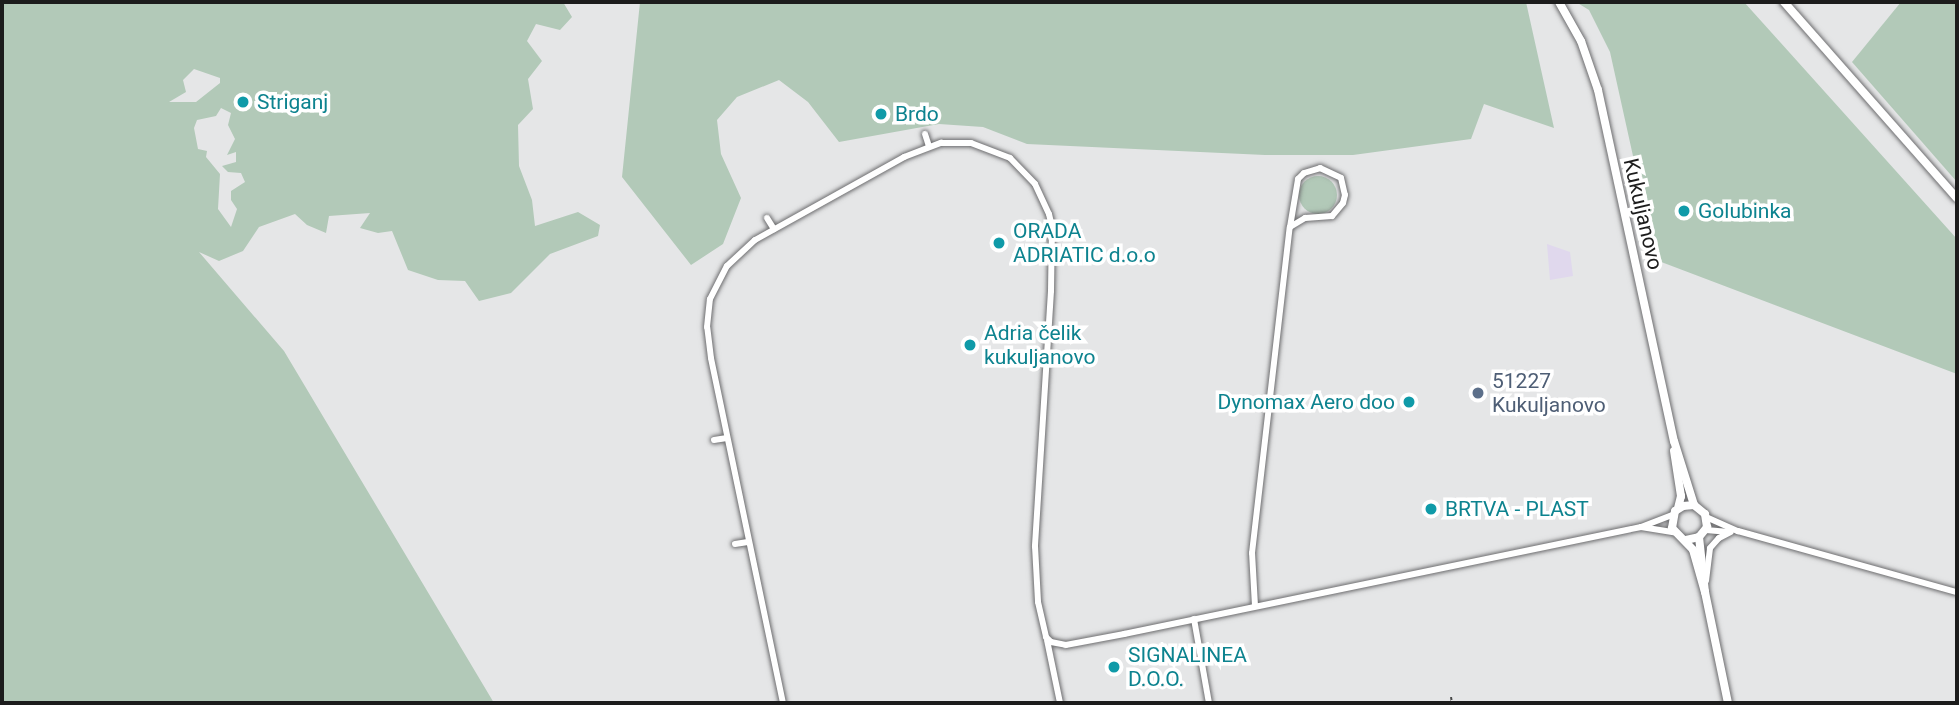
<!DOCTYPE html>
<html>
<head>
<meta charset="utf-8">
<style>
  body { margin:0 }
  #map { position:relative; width:1959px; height:705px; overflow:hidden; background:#e5e6e7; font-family:Roboto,sans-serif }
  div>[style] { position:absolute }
  .industrial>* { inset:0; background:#e0d8ed }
  .green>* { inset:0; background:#b2c9b8 }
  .round { border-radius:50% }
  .roads { filter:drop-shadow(0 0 2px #6d6d6f) drop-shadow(0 0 2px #6d6d6f) }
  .street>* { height:6px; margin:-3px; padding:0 3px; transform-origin:3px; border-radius:3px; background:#fff }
  .secondary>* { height:8px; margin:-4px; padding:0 4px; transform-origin:4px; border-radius:4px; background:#fff }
  .rail>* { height:2px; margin-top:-1px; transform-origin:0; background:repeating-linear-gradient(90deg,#484949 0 3.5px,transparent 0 10.5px) }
  .dots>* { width:19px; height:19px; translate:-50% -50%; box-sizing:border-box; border:4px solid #fff; border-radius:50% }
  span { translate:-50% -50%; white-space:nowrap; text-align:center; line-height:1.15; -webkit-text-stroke:7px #fff; paint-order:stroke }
  .culture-label { font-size:21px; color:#0d838f }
  .left { translate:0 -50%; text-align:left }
  .right { translate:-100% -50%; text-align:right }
  .street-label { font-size:21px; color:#1c1c1c }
  .service-label { font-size:21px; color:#4e5e75 }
  .frame { position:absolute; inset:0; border:4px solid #1c1c1c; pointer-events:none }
</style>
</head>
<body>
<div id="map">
  <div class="industrial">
    <i style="clip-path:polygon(1547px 244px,1570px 252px,1573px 276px,1550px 280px)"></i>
  </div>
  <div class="green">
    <i style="clip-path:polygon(evenodd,2px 2px,563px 2px,572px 17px,560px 30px,536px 24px,527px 41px,542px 61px,528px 79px,533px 109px,518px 125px,519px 166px,532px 200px,535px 226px,578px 212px,600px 225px,598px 236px,550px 254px,511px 293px,479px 301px,465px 281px,438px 280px,408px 270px,392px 231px,378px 233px,360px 228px,370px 213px,329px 216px,326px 233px,307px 225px,295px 214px,259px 227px,243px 251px,219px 261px,199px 252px,284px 351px,494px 703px,2px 703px,2px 2px,194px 69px,220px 78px,220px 83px,196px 102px,169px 102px,186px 92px,183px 80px,194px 69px,2px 2px,221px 108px,231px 113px,228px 125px,235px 139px,227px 155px,236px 152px,236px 162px,222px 166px,228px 172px,241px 173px,245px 182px,231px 191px,231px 200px,237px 209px,231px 227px,218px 209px,220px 174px,206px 157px,207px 151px,198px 149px,194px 128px,197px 120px,216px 116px,221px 108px)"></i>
    <i style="clip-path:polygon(640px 2px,1526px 2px,1554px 128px,1484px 104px,1471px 139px,1353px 155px,1265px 155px,1027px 144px,983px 127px,939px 124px,839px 142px,808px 102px,779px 80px,737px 97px,717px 120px,721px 154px,741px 198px,723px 244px,691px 265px,622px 177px)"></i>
    <i style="clip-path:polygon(1576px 2px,1744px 2px,1957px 239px,1957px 374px,1656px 260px,1610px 52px,1589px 10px)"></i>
    <i style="clip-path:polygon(1901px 2px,1957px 2px,1957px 182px,1852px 62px)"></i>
    <i class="round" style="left:1299px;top:176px;width:38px;height:38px"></i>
  </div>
  <div class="roads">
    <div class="street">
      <i style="left:925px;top:134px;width:13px;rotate:72deg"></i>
      <i style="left:1320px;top:168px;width:23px;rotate:25deg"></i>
      <i style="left:1341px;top:178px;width:17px;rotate:77deg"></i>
      <i style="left:1345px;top:195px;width:8px;rotate:104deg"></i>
      <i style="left:1343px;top:203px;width:17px;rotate:130deg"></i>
      <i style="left:1332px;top:216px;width:27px;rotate:176deg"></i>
      <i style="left:1305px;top:218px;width:17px;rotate:149deg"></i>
      <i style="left:1290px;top:227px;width:49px;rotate:-80.5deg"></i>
      <i style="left:1298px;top:179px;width:8px;rotate:-45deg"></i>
      <i style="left:1304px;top:173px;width:17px;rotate:-17deg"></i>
      <i style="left:767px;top:218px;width:13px;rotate:58deg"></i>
      <i style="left:714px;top:440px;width:13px;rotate:-9deg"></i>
      <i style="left:1706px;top:517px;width:35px;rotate:24deg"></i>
      <i style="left:1738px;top:531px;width:227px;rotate:15.6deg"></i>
      <i style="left:1641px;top:527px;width:34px;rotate:-21deg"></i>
      <i style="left:1706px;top:530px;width:23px;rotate:5deg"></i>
      <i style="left:735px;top:544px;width:13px;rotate:-9deg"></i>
      <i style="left:1706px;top:581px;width:33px;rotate:-83deg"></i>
      <i style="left:1710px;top:548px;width:13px;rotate:-48deg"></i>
      <i style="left:1719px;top:538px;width:13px;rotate:-27deg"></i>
      <i style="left:1255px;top:606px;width:53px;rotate:-93.2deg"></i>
      <i style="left:1252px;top:553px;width:328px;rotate:-83.4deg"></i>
      <i style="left:1194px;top:619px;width:85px;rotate:79.9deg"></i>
      <i style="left:1047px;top:640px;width:64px;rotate:78.3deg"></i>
      <i style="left:783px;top:703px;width:352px;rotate:-101.8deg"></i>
      <i style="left:711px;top:358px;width:31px;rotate:-97deg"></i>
      <i style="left:707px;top:327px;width:28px;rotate:-84deg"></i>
      <i style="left:710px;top:299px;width:37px;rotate:-63deg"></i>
      <i style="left:727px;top:266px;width:38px;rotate:-43deg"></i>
      <i style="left:755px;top:240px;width:171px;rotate:-29.1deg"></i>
      <i style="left:904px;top:157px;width:40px;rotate:-21deg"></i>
      <i style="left:941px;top:143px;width:30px"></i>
      <i style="left:971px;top:143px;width:42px;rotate:21deg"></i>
      <i style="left:1010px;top:158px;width:36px;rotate:46deg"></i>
      <i style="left:1035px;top:184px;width:33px;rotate:65deg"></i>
      <i style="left:1049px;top:214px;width:13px;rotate:77deg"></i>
      <i style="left:1052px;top:227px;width:64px;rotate:90.9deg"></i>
      <i style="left:1051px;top:291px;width:256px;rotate:93.6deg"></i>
      <i style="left:1035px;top:546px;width:56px;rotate:86.9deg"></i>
      <i style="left:1038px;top:602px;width:36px;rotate:77deg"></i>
      <i style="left:1046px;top:637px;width:7px;rotate:45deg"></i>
      <i style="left:1051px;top:642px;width:15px;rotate:11deg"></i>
      <i style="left:1066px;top:645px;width:59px;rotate:-10.7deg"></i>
      <i style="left:1124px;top:634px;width:528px;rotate:-11.69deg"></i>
      <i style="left:1641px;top:527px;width:33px;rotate:9deg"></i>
    </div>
    <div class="secondary">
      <i style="left:1559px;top:2px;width:45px;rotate:60.6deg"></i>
      <i style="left:1581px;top:41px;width:52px;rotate:70.9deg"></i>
      <i style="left:1598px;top:90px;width:359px;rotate:77.8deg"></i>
      <i style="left:1674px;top:441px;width:67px;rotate:72.6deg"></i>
      <i style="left:1784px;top:2px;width:261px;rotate:48.6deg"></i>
      <i style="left:1674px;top:451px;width:46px;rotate:81.2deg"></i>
      <i style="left:1681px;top:496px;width:12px;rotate:104deg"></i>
      <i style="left:1699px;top:537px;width:55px;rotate:83.8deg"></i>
      <i style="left:1686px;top:540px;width:13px;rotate:-13deg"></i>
      <i style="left:1699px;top:537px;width:13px;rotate:-51deg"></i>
      <i style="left:1707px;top:527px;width:13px;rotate:-99deg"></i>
      <i style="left:1705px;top:514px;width:14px;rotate:-141deg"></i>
      <i style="left:1694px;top:505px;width:11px;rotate:175deg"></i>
      <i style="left:1683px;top:506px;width:9px;rotate:148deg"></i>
      <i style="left:1675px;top:511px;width:17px;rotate:100deg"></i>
      <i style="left:1672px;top:528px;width:30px;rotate:46deg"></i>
      <i style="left:1693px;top:550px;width:44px;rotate:74.1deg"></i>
      <i style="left:1705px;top:592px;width:113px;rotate:78.3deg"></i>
    </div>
  </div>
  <div class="rail">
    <i style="left:1451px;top:697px;width:6px;rotate:81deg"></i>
  </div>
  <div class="dots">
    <i style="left:243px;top:102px;background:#0f9aa8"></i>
    <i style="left:881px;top:114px;background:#0f9aa8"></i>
    <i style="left:1684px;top:211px;background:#0f9aa8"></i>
    <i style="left:999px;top:243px;background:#0f9aa8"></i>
    <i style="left:970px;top:345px;background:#0f9aa8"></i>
    <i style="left:1478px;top:393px;background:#5c6f8a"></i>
    <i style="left:1409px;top:402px;background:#0f9aa8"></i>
    <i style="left:1431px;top:509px;background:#0f9aa8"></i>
    <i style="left:1114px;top:667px;background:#0f9aa8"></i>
  </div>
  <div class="culture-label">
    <span class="left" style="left:257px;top:102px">Striganj</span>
    <span class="left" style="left:895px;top:114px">Brdo</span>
    <span class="left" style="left:1698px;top:211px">Golubinka</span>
    <span class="left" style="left:1013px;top:243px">ORADA<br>ADRIATIC d.o.o</span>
    <span class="left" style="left:984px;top:345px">Adria čelik<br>kukuljanovo</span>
    <span class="right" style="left:1395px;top:402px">Dynomax Aero doo</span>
    <span class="left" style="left:1445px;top:509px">BRTVA - PLAST</span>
    <span class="left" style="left:1128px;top:667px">SIGNALINEA<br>D.O.O.</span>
  </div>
  <div class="street-label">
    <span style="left:1643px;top:214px;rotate:77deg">Kukuljanovo</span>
  </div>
  <div class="service-label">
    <span class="left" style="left:1492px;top:393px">51227<br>Kukuljanovo</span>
  </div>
  <div class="frame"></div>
</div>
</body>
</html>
